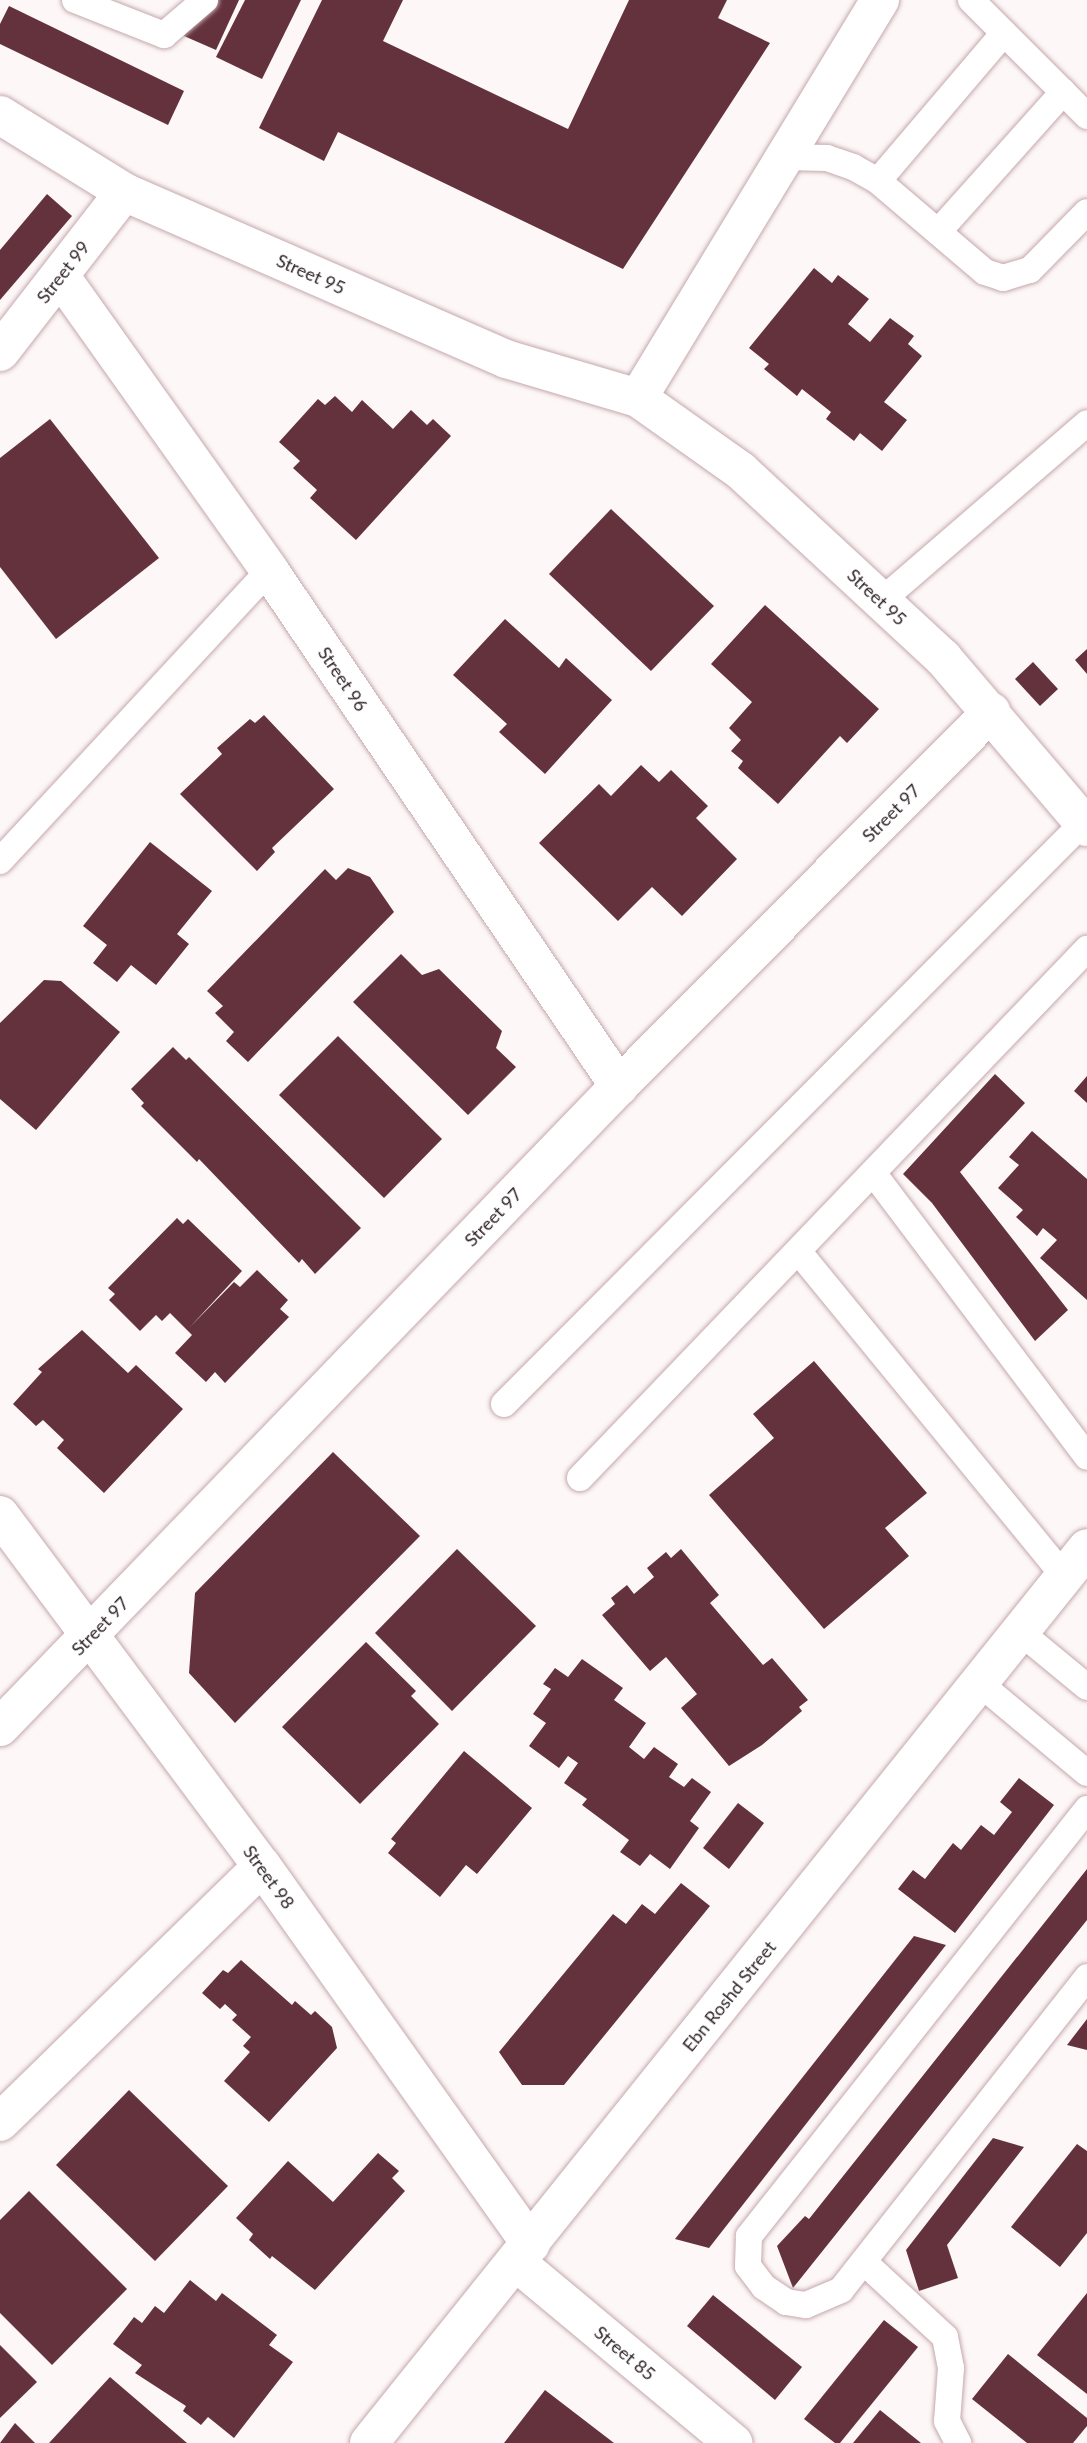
<!DOCTYPE html>
<html>
<head>
<meta charset="utf-8">
<style>
  body { margin:0 }
  #map { position:relative; width:1087px; height:2443px; overflow:hidden; background:#fdf7f7; font-family:Lato,sans-serif }
  div>[style] { position:absolute }
  .building>* { inset:0; background:#64323d }
  .roads { filter:drop-shadow(0 0 2px #c5a8ad) drop-shadow(0 0 2px #c5a8ad) }
  .service>* { height:26px; margin:-13px; padding:0 13px; transform-origin:13px; border-radius:13px; background:#fff }
  .minor>* { height:38px; margin:-19px; padding:0 19px; transform-origin:19px; border-radius:19px; background:#fff }
  .tertiary>* { height:38px; margin:-19px; padding:0 19px; transform-origin:19px; border-radius:19px; background:#fff }
  span { translate:-50% -50%; white-space:nowrap; text-align:center; line-height:1.15; -webkit-text-stroke:7px #fff; paint-order:stroke }
  .street-label { font-size:18px; color:#2f2426 }
</style>
</head>
<body>
<div id="map">
  <div class="building">
    <i style="clip-path:polygon(201px 0,239px 0,216px 50px,184px 36px)"></i>
    <i style="clip-path:polygon(245px 0,301px 0,262px 79px,216px 57px)"></i>
    <i style="clip-path:polygon(322px 0,403px 0,383px 41px,568px 129px,629px 0,727px 0,718px 18px,770px 43px,623px 269px,338px 132px,324px 161px,259px 128px)"></i>
    <i style="clip-path:polygon(9px 6px,184px 91px,168px 125px,0 44px,0 24px)"></i>
    <i style="clip-path:polygon(47px 194px,72px 216px,0 300px,0 250px)"></i>
    <i style="clip-path:polygon(814px 268px,832px 283px,838px 275px,869px 299px,848px 324px,870px 342px,890px 318px,914px 336px,908px 344px,922px 356px,884px 402px,907px 420px,882px 451px,860px 433px,854px 441px,826px 419px,831px 412px,802px 389px,797px 396px,764px 369px,769px 364px,749px 348px)"></i>
    <i style="clip-path:polygon(335px 396px,352px 412px,362px 400px,393px 429px,411px 410px,427px 425px,433px 419px,451px 436px,356px 540px,310px 498px,317px 490px,293px 468px,300px 461px,279px 442px,318px 399px,325px 405px)"></i>
    <i style="clip-path:polygon(50px 419px,159px 558px,56px 639px,0 567px,0 458px)"></i>
    <i style="clip-path:polygon(611px 509px,714px 606px,651px 671px,549px 574px)"></i>
    <i style="clip-path:polygon(765px 605px,879px 709px,847px 743px,840px 736px,778px 804px,738px 768px,743px 761px,731px 751px,741px 740px,729px 728px,752px 702px,711px 664px)"></i>
    <i style="clip-path:polygon(505px 619px,559px 668px,566px 658px,612px 700px,545px 774px,499px 732px,507px 724px,453px 675px)"></i>
    <i style="clip-path:polygon(1087px 649px,1087px 674px,1075px 660px)"></i>
    <i style="clip-path:polygon(1033px 662px,1058px 689px,1040px 706px,1015px 679px)"></i>
    <i style="clip-path:polygon(264px 715px,334px 789px,272px 848px,275px 852px,257px 871px,180px 794px,222px 754px,217px 748px,250px 719px,255px 723px)"></i>
    <i style="clip-path:polygon(641px 765px,659px 782px,671px 770px,708px 806px,696px 818px,737px 859px,682px 916px,652px 887px,618px 921px,539px 843px,599px 784px,611px 796px)"></i>
    <i style="clip-path:polygon(150px 842px,212px 891px,177px 934px,189px 944px,156px 985px,131px 965px,117px 982px,93px 963px,107px 945px,83px 926px)"></i>
    <i style="clip-path:polygon(348px 868px,370px 877px,394px 912px,248px 1062px,226px 1041px,234px 1032px,215px 1013px,223px 1006px,207px 991px,325px 869px,336px 880px)"></i>
    <i style="clip-path:polygon(401px 954px,422px 975px,439px 969px,502px 1031px,496px 1048px,516px 1067px,468px 1115px,353px 1002px)"></i>
    <i style="clip-path:polygon(44px 980px,61px 981px,120px 1032px,36px 1130px,0 1099px,0 1023px)"></i>
    <i style="clip-path:polygon(338px 1036px,442px 1139px,384px 1198px,279px 1095px)"></i>
    <i style="clip-path:polygon(173px 1047px,186px 1060px,189px 1057px,361px 1228px,315px 1274px,302px 1259px,299px 1263px,199px 1159px,197px 1162px,141px 1106px,144px 1103px,131px 1089px)"></i>
    <i style="clip-path:polygon(995px 1074px,1025px 1103px,960px 1172px,1068px 1310px,1035px 1341px,932px 1203px,903px 1174px)"></i>
    <i style="clip-path:polygon(1087px 1076px,1087px 1103px,1074px 1091px)"></i>
    <i style="clip-path:polygon(1032px 1131px,1087px 1179px,1087px 1300px,1040px 1258px,1057px 1240px,1043px 1228px,1037px 1236px,1016px 1217px,1023px 1210px,998px 1188px,1019px 1165px,1009px 1157px)"></i>
    <i style="clip-path:polygon(177px 1218px,183px 1224px,188px 1219px,242px 1271px,189px 1328px,234px 1282px,240px 1287px,257px 1270px,288px 1300px,280px 1309px,289px 1317px,225px 1383px,215px 1372px,206px 1382px,175px 1353px,192px 1335px,170px 1313px,162px 1321px,156px 1315px,140px 1331px,109px 1300px,115px 1294px,108px 1288px)"></i>
    <i style="clip-path:polygon(82px 1330px,128px 1373px,136px 1365px,183px 1409px,104px 1493px,57px 1448px,64px 1440px,43px 1420px,36px 1426px,13px 1404px,42px 1372px,38px 1369px)"></i>
    <i style="clip-path:polygon(814px 1361px,927px 1493px,885px 1528px,909px 1556px,824px 1629px,709px 1495px,774px 1438px,753px 1414px)"></i>
    <i style="clip-path:polygon(333px 1452px,420px 1536px,235px 1723px,189px 1673px,195px 1593px)"></i>
    <i style="clip-path:polygon(457px 1549px,536px 1626px,452px 1711px,375px 1633px)"></i>
    <i style="clip-path:polygon(681px 1549px,719px 1595px,710px 1603px,763px 1665px,772px 1658px,808px 1700px,799px 1707px,802px 1711px,762px 1745px,729px 1766px,681px 1708px,697px 1694px,666px 1657px,650px 1671px,602px 1615px,615px 1604px,611px 1598px,627px 1585px,634px 1594px,654px 1577px,647px 1568px,666px 1552px,671px 1558px)"></i>
    <i style="clip-path:polygon(366px 1642px,416px 1691px,411px 1696px,439px 1724px,360px 1804px,282px 1727px)"></i>
    <i style="clip-path:polygon(582px 1659px,623px 1688px,614px 1700px,646px 1723px,629px 1747px,644px 1759px,654px 1747px,678px 1764px,669px 1777px,684px 1787px,692px 1778px,711px 1792px,690px 1821px,699px 1828px,670px 1869px,650px 1854px,640px 1866px,620px 1852px,629px 1840px,582px 1805px,587px 1799px,564px 1783px,578px 1763px,568px 1756px,559px 1768px,529px 1746px,546px 1723px,533px 1714px,551px 1689px,543px 1684px,555px 1668px,568px 1677px)"></i>
    <i style="clip-path:polygon(464px 1751px,532px 1808px,477px 1874px,466px 1865px,440px 1897px,388px 1853px,396px 1843px,391px 1839px)"></i>
    <i style="clip-path:polygon(1019px 1778px,1054px 1805px,955px 1933px,898px 1889px,913px 1870px,925px 1879px,953px 1843px,961px 1850px,981px 1825px,994px 1835px,1012px 1812px,1000px 1802px)"></i>
    <i style="clip-path:polygon(738px 1803px,764px 1823px,729px 1869px,703px 1848px)"></i>
    <i style="clip-path:polygon(1087px 1869px,1087px 1920px,793px 2288px,777px 2246px,805px 2216px,809px 2219px)"></i>
    <i style="clip-path:polygon(681px 1883px,710px 1906px,564px 2085px,522px 2085px,499px 2052px,613px 1914px,626px 1924px,642px 1904px,655px 1914px)"></i>
    <i style="clip-path:polygon(914px 1936px,946px 1945px,709px 2248px,675px 2239px)"></i>
    <i style="clip-path:polygon(241px 1960px,292px 2005px,295px 2001px,311px 2015px,315px 2011px,332px 2027px,337px 2048px,269px 2122px,224px 2081px,250px 2052px,243px 2046px,251px 2037px,232px 2020px,237px 2015px,225px 2004px,220px 2009px,202px 1993px,223px 1970px,228px 1973px)"></i>
    <i style="clip-path:polygon(1087px 2019px,1087px 2050px,1067px 2045px)"></i>
    <i style="clip-path:polygon(129px 2090px,228px 2186px,155px 2261px,56px 2165px)"></i>
    <i style="clip-path:polygon(993px 2138px,1024px 2147px,947px 2245px,958px 2278px,919px 2291px,906px 2250px)"></i>
    <i style="clip-path:polygon(1077px 2144px,1087px 2151px,1087px 2233px,1060px 2267px,1011px 2227px)"></i>
    <i style="clip-path:polygon(378px 2153px,399px 2171px,392px 2178px,405px 2191px,315px 2290px,272px 2256px,270px 2259px,249px 2240px,253px 2234px,236px 2218px,288px 2161px,333px 2202px)"></i>
    <i style="clip-path:polygon(29px 2191px,127px 2289px,52px 2365px,0 2313px,0 2220px)"></i>
    <i style="clip-path:polygon(190px 2280px,216px 2301px,222px 2293px,277px 2335px,269px 2345px,293px 2362px,234px 2438px,208px 2417px,201px 2425px,183px 2411px,186px 2406px,135px 2373px,142px 2365px,113px 2344px,134px 2317px,142px 2323px,155px 2306px,164px 2313px)"></i>
    <i style="clip-path:polygon(1087px 2293px,1087px 2394px,1037px 2355px)"></i>
    <i style="clip-path:polygon(713px 2295px,802px 2367px,775px 2400px,687px 2326px)"></i>
    <i style="clip-path:polygon(884px 2320px,918px 2347px,840px 2443px,835px 2443px,804px 2419px)"></i>
    <i style="clip-path:polygon(0 2345px,37px 2382px,0 2418px)"></i>
    <i style="clip-path:polygon(1008px 2354px,1087px 2418px,1087px 2426px,1073px 2443px,1027px 2443px,972px 2399px)"></i>
    <i style="clip-path:polygon(110px 2377px,187px 2443px,49px 2443px)"></i>
    <i style="clip-path:polygon(545px 2390px,614px 2443px,504px 2443px)"></i>
    <i style="clip-path:polygon(880px 2410px,921px 2443px,853px 2443px)"></i>
    <i style="clip-path:polygon(15px 2423px,35px 2443px,0 2443px)"></i>
  </div>
  <div class="roads">
    <div class="service">
      <i style="left:75px;top:0;width:96px;rotate:21.5deg"></i>
      <i style="left:164px;top:35px;width:54px;rotate:-40.5deg"></i>
      <i style="left:971px;top:0;width:164px;rotate:45deg"></i>
      <i style="left:785px;top:157px;width:42px;rotate:1.4deg"></i>
      <i style="left:827px;top:158px;width:28px;rotate:19deg"></i>
      <i style="left:853px;top:167px;width:29px;rotate:29deg"></i>
      <i style="left:878px;top:181px;width:140px;rotate:40.4deg"></i>
      <i style="left:985px;top:272px;width:19px;rotate:18deg"></i>
      <i style="left:1003px;top:278px;width:28px;rotate:-17deg"></i>
      <i style="left:1030px;top:270px;width:81px;rotate:-45.5deg"></i>
      <i style="left:878px;top:181px;width:194px;rotate:-49.6deg"></i>
      <i style="left:938px;top:232px;width:188px;rotate:-48.2deg"></i>
      <i style="left:881px;top:601px;width:272px;rotate:-40.8deg"></i>
      <i style="left:0;top:861px;width:396px;rotate:-47.2deg"></i>
      <i style="left:874px;top:1174px;width:354px;rotate:53deg"></i>
      <i style="left:798px;top:1251px;width:420px;rotate:50.7deg"></i>
      <i style="left:504px;top:1404px;width:820px;rotate:-45.1deg"></i>
      <i style="left:580px;top:1478px;width:733px;rotate:-46.22deg"></i>
      <i style="left:1019px;top:1631px;width:88px;rotate:39.5deg"></i>
      <i style="left:978px;top:1682px;width:142px;rotate:39.9deg"></i>
      <i style="left:1087px;top:1809px;width:545px;rotate:128.36deg"></i>
      <i style="left:749px;top:2236px;width:30px;rotate:92deg"></i>
      <i style="left:748px;top:2266px;width:26px;rotate:53deg"></i>
      <i style="left:764px;top:2287px;width:27px;rotate:34deg"></i>
      <i style="left:786px;top:2302px;width:20px;rotate:9deg"></i>
      <i style="left:806px;top:2305px;width:38px;rotate:-23deg"></i>
      <i style="left:841px;top:2290px;width:398px;rotate:-51.8deg"></i>
      <i style="left:865px;top:2263px;width:109px;rotate:42.8deg"></i>
      <i style="left:945px;top:2337px;width:32px;rotate:79deg"></i>
      <i style="left:951px;top:2368px;width:53px;rotate:94.3deg"></i>
      <i style="left:947px;top:2421px;width:25px;rotate:63deg"></i>
    </div>
    <div class="minor">
      <i style="left:0;top:115px;width:146px;rotate:31.8deg"></i>
      <i style="left:124px;top:192px;width:417px;rotate:23.6deg"></i>
      <i style="left:506px;top:359px;width:138px;rotate:16.5deg"></i>
      <i style="left:638px;top:398px;width:126px;rotate:35.3deg"></i>
      <i style="left:741px;top:471px;width:275px;rotate:42.8deg"></i>
      <i style="left:943px;top:658px;width:222px;rotate:49.6deg"></i>
      <i style="left:61px;top:277px;width:359px;rotate:54.6deg"></i>
      <i style="left:269px;top:570px;width:624px;rotate:55.85deg"></i>
      <i style="left:0;top:352px;width:202px;rotate:-52.2deg"></i>
      <i style="left:638px;top:398px;width:466px;rotate:-58.7deg"></i>
      <i style="left:0;top:1515px;width:438px;rotate:53.3deg"></i>
      <i style="left:262px;top:1866px;width:464px;rotate:54.6deg"></i>
      <i style="left:0;top:1727px;width:891px;rotate:-46deg"></i>
      <i style="left:619px;top:1086px;width:528px;rotate:-45.15deg"></i>
      <i style="left:0;top:2122px;width:366px;rotate:-44.3deg"></i>
      <i style="left:516px;top:2262px;width:283px;rotate:39.8deg"></i>
    </div>
    <div class="tertiary">
      <i style="left:369px;top:2443px;width:1147px;rotate:-51.26deg"></i>
    </div>
  </div>
  <div class="street-label">
    <span style="left:63px;top:272px;rotate:-52deg">Street 99</span>
    <span style="left:311px;top:274px;rotate:24deg">Street 95</span>
    <span style="left:877px;top:597px;rotate:43deg">Street 95</span>
    <span style="left:343px;top:679px;rotate:56deg">Street 96</span>
    <span style="left:891px;top:813px;rotate:-45deg">Street 97</span>
    <span style="left:493px;top:1217px;rotate:-46deg">Street 97</span>
    <span style="left:100px;top:1626px;rotate:-46deg">Street 97</span>
    <span style="left:269px;top:1877px;rotate:54deg">Street 98</span>
    <span style="left:729px;top:1996px;rotate:-51deg">Ebn Roshd Street</span>
    <span style="left:625px;top:2353px;rotate:40deg">Street 85</span>
  </div>
</div>
</body>
</html>
